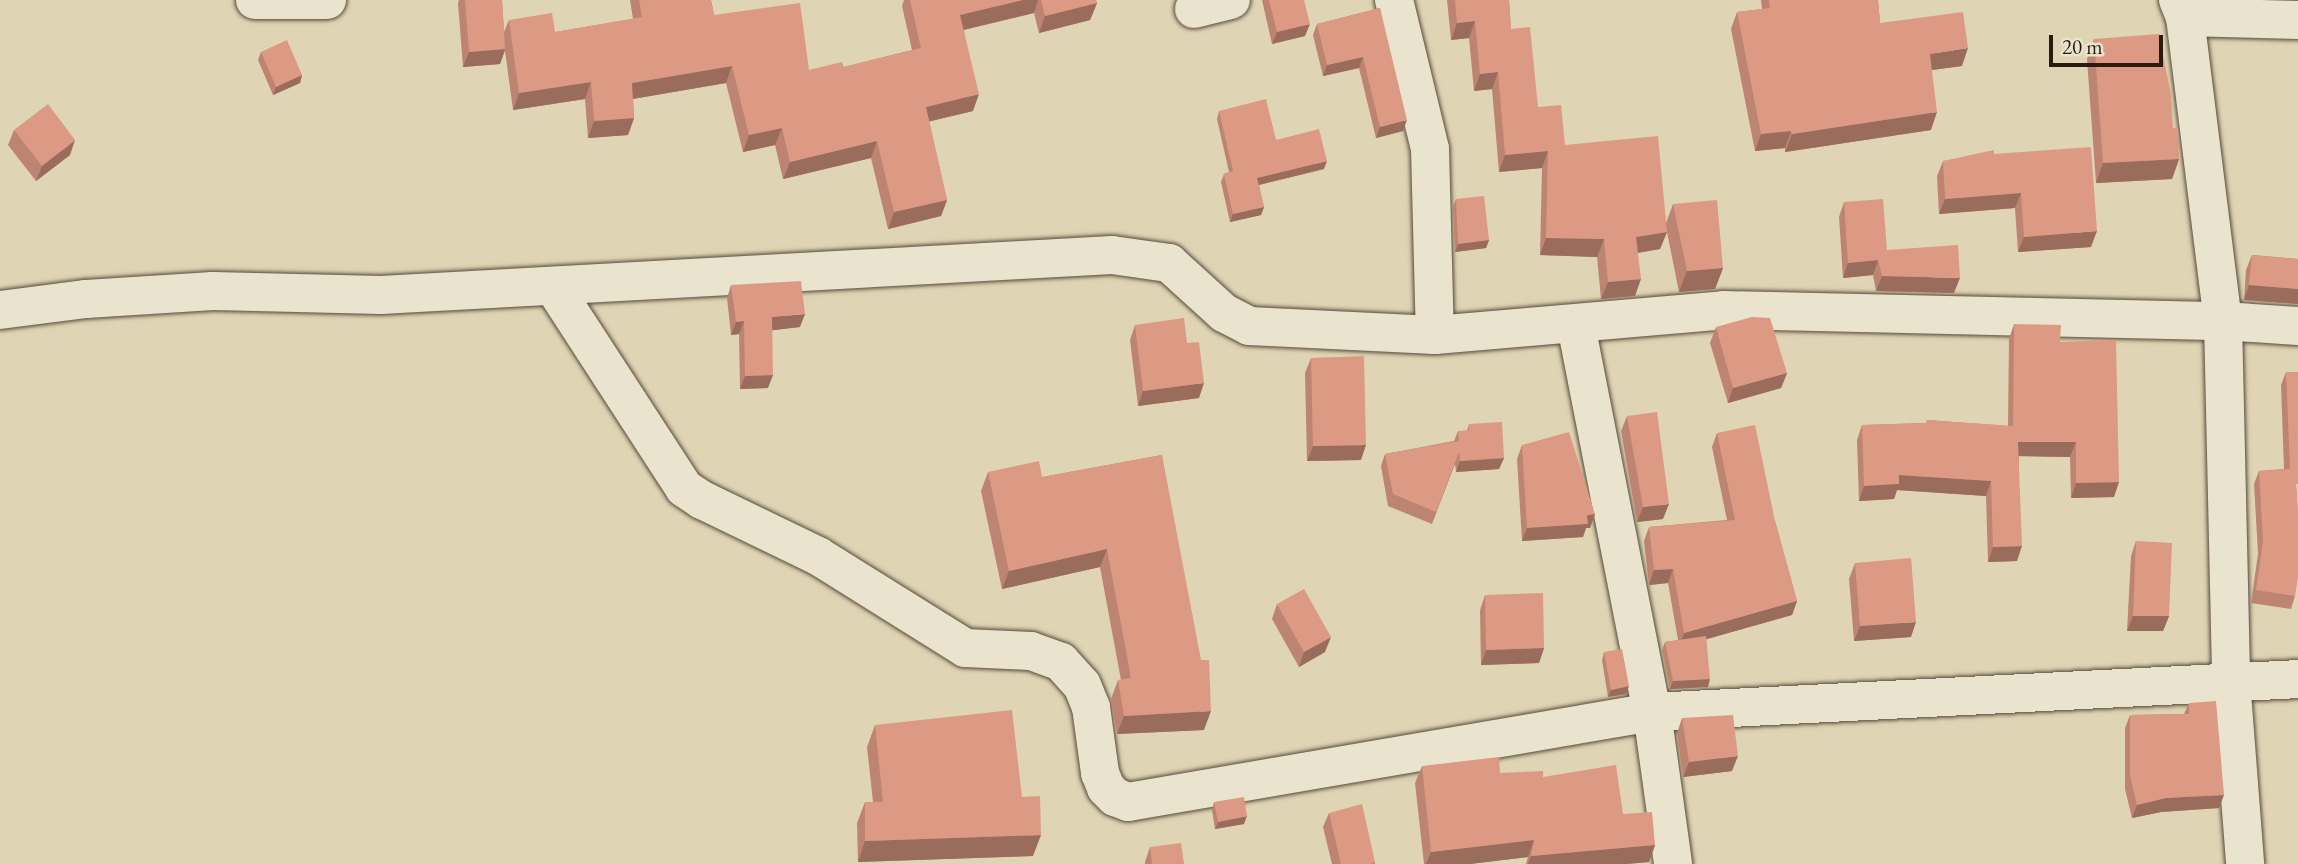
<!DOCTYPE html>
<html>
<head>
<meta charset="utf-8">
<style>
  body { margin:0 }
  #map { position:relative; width:2298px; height:864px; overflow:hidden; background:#dfd5b4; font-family:"EB Garamond",serif }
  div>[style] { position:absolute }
  .roads { filter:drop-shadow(0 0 2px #57493b) drop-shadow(0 0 2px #57493b) }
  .minor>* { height:38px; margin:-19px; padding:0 19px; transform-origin:19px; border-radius:19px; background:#eae4ce }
  .wall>* { inset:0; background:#bd8472 }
  .shaded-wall>* { inset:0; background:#9a6c5c }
  .building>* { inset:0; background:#dc9a84 }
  span { translate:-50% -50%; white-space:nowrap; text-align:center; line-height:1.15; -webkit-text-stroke:7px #eae4ce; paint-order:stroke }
  .scale { position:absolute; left:2049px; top:35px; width:114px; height:32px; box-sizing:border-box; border:4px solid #2a1a13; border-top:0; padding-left:9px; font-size:21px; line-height:24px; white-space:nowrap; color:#2a1a13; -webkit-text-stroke:5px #eae4ce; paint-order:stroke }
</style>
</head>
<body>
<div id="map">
  <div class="roads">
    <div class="minor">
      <i style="left:255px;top:0;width:72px"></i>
      <i style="left:1394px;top:0;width:153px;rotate:76.4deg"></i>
      <i style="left:1430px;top:149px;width:186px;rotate:88.5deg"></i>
      <i style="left:2178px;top:0;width:18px;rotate:68deg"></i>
      <i style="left:2185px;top:17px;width:306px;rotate:82.9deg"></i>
      <i style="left:2223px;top:321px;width:359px;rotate:88.7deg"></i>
      <i style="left:2231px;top:680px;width:185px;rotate:85.6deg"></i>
      <i style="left:1194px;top:9px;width:38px;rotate:-14deg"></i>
      <i style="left:2185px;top:17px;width:113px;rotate:1.5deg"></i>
      <i style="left:553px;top:286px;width:241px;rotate:57deg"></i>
      <i style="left:684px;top:488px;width:22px;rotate:34deg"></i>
      <i style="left:702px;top:500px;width:129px;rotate:25.8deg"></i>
      <i style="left:818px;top:556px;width:173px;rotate:32deg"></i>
      <i style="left:965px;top:648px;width:66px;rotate:2.6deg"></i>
      <i style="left:1031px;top:651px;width:32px;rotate:20deg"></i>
      <i style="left:1061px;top:662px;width:31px;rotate:48deg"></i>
      <i style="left:1082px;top:685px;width:24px;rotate:68deg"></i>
      <i style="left:1091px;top:707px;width:67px;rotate:82.2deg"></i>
      <i style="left:1100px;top:773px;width:16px;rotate:68deg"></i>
      <i style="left:1106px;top:788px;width:13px;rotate:45deg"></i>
      <i style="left:1115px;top:797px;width:14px;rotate:21deg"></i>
      <i style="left:1128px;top:802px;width:532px;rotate:-9.75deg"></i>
      <i style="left:1652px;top:712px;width:647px;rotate:-2.92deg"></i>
      <i style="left:0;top:310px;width:87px;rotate:-7.3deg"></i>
      <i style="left:86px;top:299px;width:127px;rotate:-3.6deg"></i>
      <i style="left:213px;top:291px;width:168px;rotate:1.4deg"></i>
      <i style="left:381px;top:295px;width:732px;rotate:-3.13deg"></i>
      <i style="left:1112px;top:255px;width:58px;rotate:8deg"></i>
      <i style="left:1169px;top:263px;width:74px;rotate:42.3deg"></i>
      <i style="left:1224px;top:313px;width:28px;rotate:27deg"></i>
      <i style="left:1249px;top:326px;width:186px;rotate:2.8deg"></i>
      <i style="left:1435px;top:335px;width:290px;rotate:-4.9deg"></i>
      <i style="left:1724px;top:310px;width:499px;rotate:1.3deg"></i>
      <i style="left:2223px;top:321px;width:75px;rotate:3.8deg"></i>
      <i style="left:1576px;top:325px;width:394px;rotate:78.9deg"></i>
      <i style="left:1652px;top:712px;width:153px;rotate:82.1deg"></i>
    </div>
  </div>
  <div class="wall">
    <i style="clip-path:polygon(459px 0,502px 0,504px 32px,509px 20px,555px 32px,633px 19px,630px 0,711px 0,714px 15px,809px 70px,844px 67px,912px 50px,902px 6px,904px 0,1096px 0,1097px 3px,1090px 20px,1039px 33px,1034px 13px,964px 30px,973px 111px,929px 121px,947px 200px,941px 216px,888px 229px,871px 158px,783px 179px,775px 145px,743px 152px,726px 83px,633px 99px,634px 118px,628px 135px,588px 138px,585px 99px,513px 110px,505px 51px,500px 64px,463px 67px,458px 3px)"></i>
    <i style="clip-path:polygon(1262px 0,1304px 0,1305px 36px,1272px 44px)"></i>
    <i style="clip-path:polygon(1447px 0,1509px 0,1511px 29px,1538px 107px,1565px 145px,1666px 223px,1673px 204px,1723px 268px,1715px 289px,1679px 292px,1667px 232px,1660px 249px,1638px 253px,1635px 296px,1601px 299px,1597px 257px,1540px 255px,1542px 168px,1499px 172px,1492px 89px,1474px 91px,1469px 38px,1451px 40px)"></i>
    <i style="clip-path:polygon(1761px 0,1878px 0,1880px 23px,1962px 66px,1932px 70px,1931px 130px,1785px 152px,1785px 148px,1755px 151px,1731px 29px,1737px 12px,1762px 9px)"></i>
    <i style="clip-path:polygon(1380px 8px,1403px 131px,1376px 138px,1359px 68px,1323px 76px,1313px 35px,1317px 24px)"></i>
    <i style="clip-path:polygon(2094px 39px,2173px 128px,2179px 159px,2172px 179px,2096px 183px,2087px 59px)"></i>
    <i style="clip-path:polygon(261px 52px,302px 75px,300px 83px,273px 95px,258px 60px)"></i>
    <i style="clip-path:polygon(1219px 111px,1276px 140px,1324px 169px,1259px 185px,1264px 207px,1261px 215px,1230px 222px,1221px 182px,1224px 174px,1229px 172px,1217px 119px)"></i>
    <i style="clip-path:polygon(14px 130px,70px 155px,36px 181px,8px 145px)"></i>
    <i style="clip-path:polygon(1994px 154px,2091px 247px,2018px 252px,2015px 208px,1939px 214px,1937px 176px,1943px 161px)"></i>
    <i style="clip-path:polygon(1456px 199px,1489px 240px,1486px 248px,1455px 252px,1453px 207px)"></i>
    <i style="clip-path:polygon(1844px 202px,1887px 250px,1954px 293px,1876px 291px,1873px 275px,1843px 278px,1839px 217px)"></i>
    <i style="clip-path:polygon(2252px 255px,2298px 259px,2298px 304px,2244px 300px,2246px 270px)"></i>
    <i style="clip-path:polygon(731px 285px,800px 327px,772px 330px,768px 388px,740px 389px,739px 334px,731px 335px,727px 298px)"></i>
    <i style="clip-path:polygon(2014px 324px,2060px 342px,2114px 497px,2071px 498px,2070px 457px,2019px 456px,2017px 561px,1988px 562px,1986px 496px,1897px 490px,1894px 499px,1859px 501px,1857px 440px,1862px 425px,1926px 423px,1927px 420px,2008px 426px,2009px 339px)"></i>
    <i style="clip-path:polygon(1135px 325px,1187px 343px,1199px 398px,1138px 406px,1130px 340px)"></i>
    <i style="clip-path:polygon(1716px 327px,1787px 373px,1781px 388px,1728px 403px,1710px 343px)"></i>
    <i style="clip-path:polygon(1311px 358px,1361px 460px,1307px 461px,1305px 373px)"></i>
    <i style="clip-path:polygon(2286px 372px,2297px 497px,2295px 596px,2291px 609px,2251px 603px,2258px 554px,2254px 484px,2259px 471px,2284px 469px,2281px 385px)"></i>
    <i style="clip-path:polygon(1627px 416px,1663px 519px,1637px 522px,1621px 431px)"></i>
    <i style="clip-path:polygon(1469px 424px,1504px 458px,1499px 469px,1456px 472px,1455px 464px,1432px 524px,1388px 506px,1381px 466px,1385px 454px,1454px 441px,1458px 431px,1467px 431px)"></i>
    <i style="clip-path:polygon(1717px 433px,1775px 521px,1797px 601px,1792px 615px,1706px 639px,1708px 687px,1670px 689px,1662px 650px,1665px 642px,1678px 640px,1668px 583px,1649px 585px,1644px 541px,1649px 527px,1727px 520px,1712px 447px)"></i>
    <i style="clip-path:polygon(1522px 445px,1595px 514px,1590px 528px,1586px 528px,1583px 537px,1522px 541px,1517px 459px)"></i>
    <i style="clip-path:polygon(1162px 455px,1204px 730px,1117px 734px,1111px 699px,1118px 680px,1121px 680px,1100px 567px,1002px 589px,981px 491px,988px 472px,1042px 477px)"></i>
    <i style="clip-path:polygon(2136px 541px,2169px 616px,2163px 631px,2127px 631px,2131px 556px)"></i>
    <i style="clip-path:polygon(1855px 563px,1911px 637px,1854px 641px,1849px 579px)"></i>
    <i style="clip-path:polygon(1485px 595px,1544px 648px,1539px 663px,1481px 665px,1480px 610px)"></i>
    <i style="clip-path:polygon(1277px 604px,1325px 652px,1299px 667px,1272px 619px)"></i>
    <i style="clip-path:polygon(1604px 652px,1626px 694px,1608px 697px,1602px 660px)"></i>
    <i style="clip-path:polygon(2189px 703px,2219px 808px,2161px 812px,2132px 818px,2125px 789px,2125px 728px,2130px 715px,2184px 714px)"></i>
    <i style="clip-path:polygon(1682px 718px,1732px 771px,1683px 777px,1677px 733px)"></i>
    <i style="clip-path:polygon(875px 725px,1022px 797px,1033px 856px,858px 862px,857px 823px,865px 802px,873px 802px,867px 747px)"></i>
    <i style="clip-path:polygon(1422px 766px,1543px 777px,1623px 814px,1655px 845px,1649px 862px,1626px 864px,1526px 864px,1528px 857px,1470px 864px,1424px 864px,1415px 783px)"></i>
    <i style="clip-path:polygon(1214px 802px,1244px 824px,1215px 829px,1212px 810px)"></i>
    <i style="clip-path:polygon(1329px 813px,1375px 862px,1375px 864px,1332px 864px,1323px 827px)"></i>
    <i style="clip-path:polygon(1150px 847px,1184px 864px,1145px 864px,1145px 862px)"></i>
  </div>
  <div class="shaded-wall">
    <i style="clip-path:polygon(1023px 0,1038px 0,1034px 13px,954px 32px,960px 15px)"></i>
    <i style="clip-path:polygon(1097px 3px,1090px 20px,1039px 33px,1045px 16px)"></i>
    <i style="clip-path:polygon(1475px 21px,1469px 38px,1451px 40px,1457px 23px)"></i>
    <i style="clip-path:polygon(1310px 24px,1305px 36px,1272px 44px,1277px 32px)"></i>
    <i style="clip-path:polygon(1968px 48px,1962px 66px,1924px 71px,1930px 54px)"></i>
    <i style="clip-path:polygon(505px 49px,500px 64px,463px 67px,469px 52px)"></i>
    <i style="clip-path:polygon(1363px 57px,1359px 68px,1323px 76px,1327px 65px)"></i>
    <i style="clip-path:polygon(732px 66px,726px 83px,626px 100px,632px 83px)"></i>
    <i style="clip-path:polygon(1498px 72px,1492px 89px,1474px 91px,1480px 74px)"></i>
    <i style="clip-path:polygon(302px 75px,300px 83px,273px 95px,276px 87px)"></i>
    <i style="clip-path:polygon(591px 82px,585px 99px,513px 110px,519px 93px)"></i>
    <i style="clip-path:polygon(979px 94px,973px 111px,919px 124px,926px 107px)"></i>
    <i style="clip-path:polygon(1937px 112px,1931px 130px,1785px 152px,1792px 134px)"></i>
    <i style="clip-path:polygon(634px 118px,628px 135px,588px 138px,594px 121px)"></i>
    <i style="clip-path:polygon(1407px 120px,1403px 131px,1376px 138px,1380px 127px)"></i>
    <i style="clip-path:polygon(782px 128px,775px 145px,743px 152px,749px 135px)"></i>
    <i style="clip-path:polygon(1791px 131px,1785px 148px,1755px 151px,1761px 134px)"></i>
    <i style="clip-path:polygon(75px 140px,70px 155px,36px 181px,42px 166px)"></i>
    <i style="clip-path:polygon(877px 141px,871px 158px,783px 179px,790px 162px)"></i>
    <i style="clip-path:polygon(1548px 151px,1542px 168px,1499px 172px,1505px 155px)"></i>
    <i style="clip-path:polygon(2179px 159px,2172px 179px,2096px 183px,2103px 163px)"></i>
    <i style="clip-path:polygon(1327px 161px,1324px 169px,1254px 186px,1257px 178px)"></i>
    <i style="clip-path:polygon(2021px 193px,2015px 208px,1939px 214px,1945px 199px)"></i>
    <i style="clip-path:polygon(947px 200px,941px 216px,888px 229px,894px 212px)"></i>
    <i style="clip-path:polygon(1264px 207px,1261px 215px,1230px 222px,1233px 214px)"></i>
    <i style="clip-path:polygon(2097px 231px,2091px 247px,2018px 252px,2024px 237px)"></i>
    <i style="clip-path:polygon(1667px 232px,1660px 249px,1630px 254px,1636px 237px)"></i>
    <i style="clip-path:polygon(1546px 238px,1604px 239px,1597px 257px,1540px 255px)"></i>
    <i style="clip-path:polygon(1489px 240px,1486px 248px,1455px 252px,1458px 244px)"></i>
    <i style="clip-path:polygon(1878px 260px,1873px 275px,1843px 278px,1848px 263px)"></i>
    <i style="clip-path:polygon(1723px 268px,1715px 289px,1679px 292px,1687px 271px)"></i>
    <i style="clip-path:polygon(1882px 276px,1960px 278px,1954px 293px,1876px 291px)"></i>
    <i style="clip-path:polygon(1641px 279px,1635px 296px,1601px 299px,1608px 282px)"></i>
    <i style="clip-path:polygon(2249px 285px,2298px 289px,2298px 304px,2244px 300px)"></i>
    <i style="clip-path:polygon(805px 314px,800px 327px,767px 331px,772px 317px)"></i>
    <i style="clip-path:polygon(744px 321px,739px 334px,731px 335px,736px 322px)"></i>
    <i style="clip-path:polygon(1787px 373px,1781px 388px,1728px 403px,1733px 388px)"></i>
    <i style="clip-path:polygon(773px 375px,768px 388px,740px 389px,745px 376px)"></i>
    <i style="clip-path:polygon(1204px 383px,1199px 398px,1138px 406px,1143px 391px)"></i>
    <i style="clip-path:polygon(2018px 442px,2076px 442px,2070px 457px,2013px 456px)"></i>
    <i style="clip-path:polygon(1366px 445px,1361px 460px,1307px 461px,1313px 446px)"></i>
    <i style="clip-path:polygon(1504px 458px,1499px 469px,1456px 472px,1460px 461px)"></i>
    <i style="clip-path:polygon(1899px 475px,1991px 481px,1986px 496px,1897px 490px,1894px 499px,1859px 501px,1864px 486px)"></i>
    <i style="clip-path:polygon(2119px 482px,2114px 497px,2071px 498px,2076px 483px)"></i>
    <i style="clip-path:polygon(1669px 504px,1663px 519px,1637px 522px,1643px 507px)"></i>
    <i style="clip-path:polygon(1595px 514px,1590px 528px,1586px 528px,1583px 537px,1522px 541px,1527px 528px)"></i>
    <i style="clip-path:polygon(2022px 546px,2017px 561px,1988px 562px,1993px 547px)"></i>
    <i style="clip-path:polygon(1107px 549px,1100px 567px,1002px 589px,1009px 571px)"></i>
    <i style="clip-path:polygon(1673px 569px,1668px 583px,1649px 585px,1654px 570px)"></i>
    <i style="clip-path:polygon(1797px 601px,1792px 615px,1679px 647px,1684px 633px)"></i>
    <i style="clip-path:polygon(2133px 616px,2169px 616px,2163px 631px,2127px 631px)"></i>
    <i style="clip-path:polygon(1916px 622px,1911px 637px,1854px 641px,1860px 626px)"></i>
    <i style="clip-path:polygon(1331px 637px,1325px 652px,1299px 667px,1304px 652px)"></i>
    <i style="clip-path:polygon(1544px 648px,1539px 663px,1481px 665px,1486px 650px)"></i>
    <i style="clip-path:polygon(1710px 679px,1708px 687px,1670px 689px,1673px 681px)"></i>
    <i style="clip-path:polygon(1629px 686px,1626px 694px,1608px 697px,1611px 690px)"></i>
    <i style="clip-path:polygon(1211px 711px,1204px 730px,1117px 734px,1124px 716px)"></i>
    <i style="clip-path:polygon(1738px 756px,1732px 771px,1683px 777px,1689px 762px)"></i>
    <i style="clip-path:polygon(2224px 795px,2219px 808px,2161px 812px,2132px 818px,2137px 805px,2166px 798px)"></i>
    <i style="clip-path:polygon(1247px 816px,1244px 824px,1215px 829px,1218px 822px)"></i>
    <i style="clip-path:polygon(1041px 835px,1033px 856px,858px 862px,865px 841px)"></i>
    <i style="clip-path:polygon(1534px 840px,1528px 857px,1470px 864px,1426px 864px,1431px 852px)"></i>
    <i style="clip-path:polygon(1655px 845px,1649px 862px,1626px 864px,1528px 864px,1531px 856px)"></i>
  </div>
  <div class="building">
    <i style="clip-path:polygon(465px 0,502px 0,505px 49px,469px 52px)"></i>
    <i style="clip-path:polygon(639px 0,711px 0,714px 15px,800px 3px,809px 70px,842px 62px,844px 67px,921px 48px,910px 0,1023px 0,960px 15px,979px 94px,926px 107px,947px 200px,894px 212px,877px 141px,790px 162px,782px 128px,749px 135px,732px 66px,632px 83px,634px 118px,594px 121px,591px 82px,519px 93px,509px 20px,552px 13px,555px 32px,642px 17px)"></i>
    <i style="clip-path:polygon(1041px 0,1096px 0,1097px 3px,1045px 16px)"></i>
    <i style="clip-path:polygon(1269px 0,1304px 0,1310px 24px,1277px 32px)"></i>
    <i style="clip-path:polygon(1455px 0,1509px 0,1511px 29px,1530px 27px,1538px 107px,1561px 105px,1565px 145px,1658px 136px,1667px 232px,1636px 237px,1641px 279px,1608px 282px,1604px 239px,1546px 238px,1548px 151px,1505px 155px,1498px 72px,1480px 74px,1475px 21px,1457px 23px)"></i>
    <i style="clip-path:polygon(1769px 0,1878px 0,1880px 23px,1963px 12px,1968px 48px,1930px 54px,1937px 112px,1792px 134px,1791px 131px,1761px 134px,1737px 12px,1770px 8px)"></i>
    <i style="clip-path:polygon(1380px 8px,1407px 120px,1380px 127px,1363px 57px,1327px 65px,1317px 24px)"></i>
    <i style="clip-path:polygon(2159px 34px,2171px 95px,2173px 128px,2178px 128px,2179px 159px,2103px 163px,2094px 39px)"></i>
    <i style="clip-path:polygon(287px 40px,302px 75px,276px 87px,261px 52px)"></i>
    <i style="clip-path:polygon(1266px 99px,1276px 140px,1319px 129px,1327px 161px,1257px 178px,1264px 207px,1233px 214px,1224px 174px,1233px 171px,1219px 111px)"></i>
    <i style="clip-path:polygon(48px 104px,75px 140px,42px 166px,14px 130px)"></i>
    <i style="clip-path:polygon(2091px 147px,2097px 231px,2024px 237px,2021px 193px,1945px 199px,1943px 161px,1994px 150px,1994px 154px)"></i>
    <i style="clip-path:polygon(1484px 196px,1489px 240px,1458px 244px,1456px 199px)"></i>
    <i style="clip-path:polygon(1883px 199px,1887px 250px,1958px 245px,1960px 278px,1882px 276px,1878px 260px,1848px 263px,1844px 202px)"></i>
    <i style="clip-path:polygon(1717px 200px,1723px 268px,1687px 271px,1673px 204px)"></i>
    <i style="clip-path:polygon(2252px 255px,2298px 259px,2298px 289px,2249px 285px)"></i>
    <i style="clip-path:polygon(801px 281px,805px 314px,772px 317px,773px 375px,745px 376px,744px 321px,736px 322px,731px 285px)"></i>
    <i style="clip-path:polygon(1752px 317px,1770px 318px,1787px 373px,1733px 388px,1716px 327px)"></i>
    <i style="clip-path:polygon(1184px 318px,1187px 343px,1199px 342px,1204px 383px,1143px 391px,1135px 325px)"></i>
    <i style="clip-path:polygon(2014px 324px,2061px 325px,2060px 342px,2116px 340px,2119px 482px,2076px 483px,2076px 442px,2018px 442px,2022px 546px,1993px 547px,1991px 481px,1899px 475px,1899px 484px,1864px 486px,1862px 425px,1927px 423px,1927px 420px,2013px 426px)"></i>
    <i style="clip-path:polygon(1364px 356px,1366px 445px,1313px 446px,1311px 358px)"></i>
    <i style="clip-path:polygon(2286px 372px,2298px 372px,2298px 484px,2296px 484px,2298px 512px,2298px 577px,2295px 596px,2256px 590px,2263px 541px,2259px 471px,2290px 469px)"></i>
    <i style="clip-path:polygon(1657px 412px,1669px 504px,1643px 507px,1627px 416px)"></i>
    <i style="clip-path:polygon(1502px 422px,1504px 458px,1460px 461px,1459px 452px,1436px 512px,1393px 494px,1385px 454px,1459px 441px,1458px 431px,1469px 430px,1469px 424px)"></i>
    <i style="clip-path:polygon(1755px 425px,1775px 521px,1797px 601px,1684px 633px,1673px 569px,1654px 570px,1649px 527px,1735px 520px,1717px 433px)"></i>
    <i style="clip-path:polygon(1569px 432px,1595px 514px,1587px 515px,1588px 524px,1527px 528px,1522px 445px)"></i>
    <i style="clip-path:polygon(1162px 455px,1201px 660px,1209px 660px,1211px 711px,1124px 716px,1118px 680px,1131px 678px,1107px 549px,1009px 571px,988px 472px,1039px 461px,1042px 477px)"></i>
    <i style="clip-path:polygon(2136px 541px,2172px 543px,2169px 616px,2133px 616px)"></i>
    <i style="clip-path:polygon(1911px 558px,1916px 622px,1860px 626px,1855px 563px)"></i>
    <i style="clip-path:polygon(1304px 589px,1331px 637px,1304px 652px,1277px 604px)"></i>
    <i style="clip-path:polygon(1543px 593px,1544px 648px,1486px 650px,1485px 595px)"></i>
    <i style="clip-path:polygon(1706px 636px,1710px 679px,1673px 681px,1665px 642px)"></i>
    <i style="clip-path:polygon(1622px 649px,1629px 686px,1611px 690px,1604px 652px)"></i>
    <i style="clip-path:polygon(2216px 701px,2224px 795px,2166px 798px,2137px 805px,2130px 776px,2130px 715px,2189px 714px,2189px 703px)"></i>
    <i style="clip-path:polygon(1012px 710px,1022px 797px,1040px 796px,1041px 835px,865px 841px,865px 802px,883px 802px,875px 725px)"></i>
    <i style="clip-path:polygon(1733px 715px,1738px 756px,1689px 762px,1682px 718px)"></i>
    <i style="clip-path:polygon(1499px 757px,1500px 773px,1543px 771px,1543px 777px,1616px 765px,1623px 814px,1652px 812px,1655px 845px,1531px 856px,1534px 840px,1431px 852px,1422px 766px)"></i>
    <i style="clip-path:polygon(1244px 797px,1247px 816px,1218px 822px,1214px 802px)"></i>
    <i style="clip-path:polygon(1362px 804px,1375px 862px,1372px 863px,1372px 864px,1341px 864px,1329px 813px)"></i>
    <i style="clip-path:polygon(1181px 843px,1184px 864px,1152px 864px,1150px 847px)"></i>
  </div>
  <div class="scale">20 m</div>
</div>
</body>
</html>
